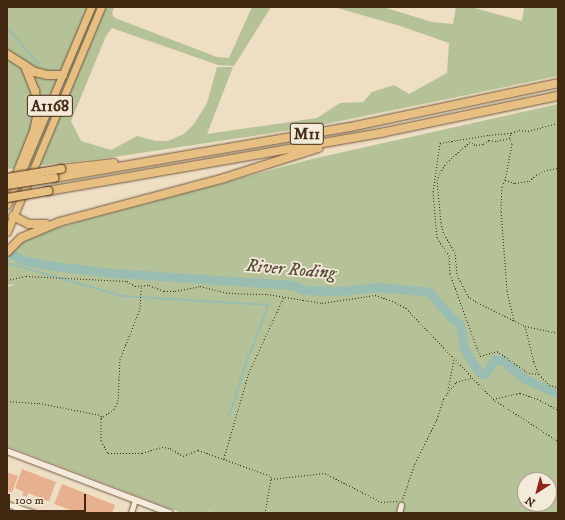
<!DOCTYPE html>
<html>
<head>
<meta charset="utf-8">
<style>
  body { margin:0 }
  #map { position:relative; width:565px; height:520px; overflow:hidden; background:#eedec4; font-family:"IM FELL DW Pica",serif }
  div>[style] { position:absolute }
  .green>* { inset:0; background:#b5c297 }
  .stream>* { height:1.5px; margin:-0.75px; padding:0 0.75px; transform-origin:0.75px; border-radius:0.75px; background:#99bcb3 }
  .river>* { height:9px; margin:-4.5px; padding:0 4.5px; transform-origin:4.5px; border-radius:4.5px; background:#99bcb3 }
  .building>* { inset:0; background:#e7b08e }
  .path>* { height:1px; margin-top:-0.5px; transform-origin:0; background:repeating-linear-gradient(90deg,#432811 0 1px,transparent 0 3px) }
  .roads { filter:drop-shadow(0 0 1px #6e563e) drop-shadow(0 0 1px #6e563e) }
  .service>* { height:2px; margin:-1px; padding:0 1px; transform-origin:1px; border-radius:1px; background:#f4ead9 }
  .minor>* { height:4.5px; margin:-2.25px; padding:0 2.25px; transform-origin:2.25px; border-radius:2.25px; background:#f4ead9 }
  .tertiary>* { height:5.5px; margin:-2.75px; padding:0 2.75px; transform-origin:2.75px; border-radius:2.75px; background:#f4ead9 }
  .primary>* { height:7px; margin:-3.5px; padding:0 3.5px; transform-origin:3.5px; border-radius:3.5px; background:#e7bf82 }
  .motorway>* { height:8px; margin:-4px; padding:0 4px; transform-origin:4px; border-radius:4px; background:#e7bf82 }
  .bridges { filter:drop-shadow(0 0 1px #432811) drop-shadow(0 0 1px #432811) }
  .motorway-bridge>* { height:8px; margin:-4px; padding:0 4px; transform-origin:4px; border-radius:4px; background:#e7bf82 }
  span { translate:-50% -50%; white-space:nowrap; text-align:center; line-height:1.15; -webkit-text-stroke:3.5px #f4ead9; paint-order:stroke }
  .shield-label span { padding:1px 3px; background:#f4ead9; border:1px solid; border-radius:3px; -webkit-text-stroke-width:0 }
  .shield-label { font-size:16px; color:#432811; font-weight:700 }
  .water-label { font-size:18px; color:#584d3a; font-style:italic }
  .frame { position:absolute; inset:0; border:8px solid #432811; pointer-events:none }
  .north { position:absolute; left:517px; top:472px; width:40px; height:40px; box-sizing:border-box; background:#f4ead9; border:1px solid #ad9c89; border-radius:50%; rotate:216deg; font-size:11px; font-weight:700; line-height:16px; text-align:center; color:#432811 }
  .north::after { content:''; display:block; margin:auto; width:14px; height:18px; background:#8f2418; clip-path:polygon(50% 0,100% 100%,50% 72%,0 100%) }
  .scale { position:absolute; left:8px; top:494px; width:78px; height:18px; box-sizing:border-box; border:2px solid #432811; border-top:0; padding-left:5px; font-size:12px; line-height:14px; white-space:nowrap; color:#432811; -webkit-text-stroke:3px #f4ead9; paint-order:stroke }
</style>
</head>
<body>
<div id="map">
  <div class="green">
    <i style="clip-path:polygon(7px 7px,114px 7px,112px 14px,115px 18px,217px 57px,229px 58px,252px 7px,271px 7px,234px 66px,218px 65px,112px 28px,106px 36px,71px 121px,81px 141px,111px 150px,137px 136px,156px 141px,168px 141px,184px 134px,194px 124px,207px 103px,217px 67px,233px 67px,207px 134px,317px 118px,340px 103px,363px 102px,372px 92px,394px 85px,409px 94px,447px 73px,449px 43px,400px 26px,334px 7px,383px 7px,432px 22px,453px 24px,456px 7px,471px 7px,522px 21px,524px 7px,558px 7px,558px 76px,311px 127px,114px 157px,7px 169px)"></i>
    <i style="clip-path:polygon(evenodd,558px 104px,558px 513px,213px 513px,209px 510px,211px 513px,182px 513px,7px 446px,7px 287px,16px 284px,7px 285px,7px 260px,22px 240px,63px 226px,312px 159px,558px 104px,525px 480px,549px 480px,549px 504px,525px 504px,525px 480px)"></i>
  </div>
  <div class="stream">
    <i style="left:7px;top:27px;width:49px;rotate:49.1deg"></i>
    <i style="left:7px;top:263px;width:121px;rotate:15.9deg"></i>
    <i style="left:123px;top:296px;width:146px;rotate:3.5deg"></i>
    <i style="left:269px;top:305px;width:61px;rotate:111.1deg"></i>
    <i style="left:247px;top:362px;width:56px;rotate:107.8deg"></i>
  </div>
  <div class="river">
    <i style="left:7px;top:251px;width:17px;rotate:31deg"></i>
    <i style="left:22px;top:260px;width:32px;rotate:11deg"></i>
    <i style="left:53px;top:266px;width:61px;rotate:6.5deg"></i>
    <i style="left:114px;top:273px;width:180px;rotate:3.8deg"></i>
    <i style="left:294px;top:285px;width:10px;rotate:29deg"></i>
    <i style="left:303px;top:290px;width:36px;rotate:2deg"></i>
    <i style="left:339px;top:291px;width:41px;rotate:-5.6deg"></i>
    <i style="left:380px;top:287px;width:49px;rotate:5.8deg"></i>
    <i style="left:429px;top:292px;width:35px;rotate:49deg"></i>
    <i style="left:452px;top:318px;width:10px;rotate:37deg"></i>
    <i style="left:460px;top:324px;width:24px;rotate:81deg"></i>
    <i style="left:464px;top:348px;width:16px;rotate:60deg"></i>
    <i style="left:472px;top:362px;width:14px;rotate:54deg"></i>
    <i style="left:480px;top:373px;width:5px;rotate:11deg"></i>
    <i style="left:485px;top:374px;width:17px;rotate:-57deg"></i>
    <i style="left:494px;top:360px;width:8px"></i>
    <i style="left:502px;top:360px;width:30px;rotate:40deg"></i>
    <i style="left:525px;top:379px;width:36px;rotate:24deg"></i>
  </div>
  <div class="building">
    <i style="clip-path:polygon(22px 469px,56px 482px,49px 501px,45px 500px,44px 503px,40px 502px,41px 498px,28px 493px,27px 497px,22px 495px,24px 492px,15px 488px)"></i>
    <i style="clip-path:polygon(7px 472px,18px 476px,12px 492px,7px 491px)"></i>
    <i style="clip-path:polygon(62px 484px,115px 505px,112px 513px,79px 513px,54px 504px)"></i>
  </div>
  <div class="path">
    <i style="left:511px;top:133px;width:23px;rotate:175deg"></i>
    <i style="left:488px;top:135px;width:49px;rotate:170.5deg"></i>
    <i style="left:440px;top:143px;width:49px;rotate:98.1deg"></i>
    <i style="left:433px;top:192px;width:46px;rotate:85deg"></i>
    <i style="left:437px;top:238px;width:21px;rotate:55deg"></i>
    <i style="left:449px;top:255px;width:19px;rotate:87deg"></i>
    <i style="left:450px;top:274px;width:87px;rotate:69.9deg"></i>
    <i style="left:480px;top:356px;width:18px;rotate:-16deg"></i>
    <i style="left:497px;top:351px;width:39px;rotate:35deg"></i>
    <i style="left:529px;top:373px;width:10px;rotate:6deg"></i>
    <i style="left:510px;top:138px;width:5px;rotate:-79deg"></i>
    <i style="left:511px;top:133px;width:9px;rotate:-21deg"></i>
    <i style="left:519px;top:130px;width:9px;rotate:6deg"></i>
    <i style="left:528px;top:131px;width:31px;rotate:-15deg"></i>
    <i style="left:505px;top:180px;width:38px;rotate:-79deg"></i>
    <i style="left:512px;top:143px;width:5px;rotate:-112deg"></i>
    <i style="left:510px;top:138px;width:14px;rotate:168deg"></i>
    <i style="left:496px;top:141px;width:7px;rotate:-172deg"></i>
    <i style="left:489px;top:140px;width:7px;rotate:146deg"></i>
    <i style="left:483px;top:144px;width:8px;rotate:173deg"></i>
    <i style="left:475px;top:145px;width:6px;rotate:-149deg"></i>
    <i style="left:470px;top:142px;width:30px;rotate:139deg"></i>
    <i style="left:447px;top:162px;width:14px;rotate:124deg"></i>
    <i style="left:439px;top:174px;width:6px;rotate:108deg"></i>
    <i style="left:437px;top:180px;width:43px;rotate:84.7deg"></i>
    <i style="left:441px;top:223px;width:11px;rotate:75deg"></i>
    <i style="left:444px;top:234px;width:21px;rotate:59deg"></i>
    <i style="left:455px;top:252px;width:23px;rotate:85deg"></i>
    <i style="left:457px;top:275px;width:24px;rotate:62deg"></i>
    <i style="left:468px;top:296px;width:9px;rotate:36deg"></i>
    <i style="left:475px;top:301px;width:56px;rotate:26.6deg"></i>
    <i style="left:525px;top:326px;width:34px;rotate:12deg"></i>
    <i style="left:7px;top:280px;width:19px;rotate:-12deg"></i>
    <i style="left:26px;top:276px;width:101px;rotate:2.8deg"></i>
    <i style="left:127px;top:281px;width:9px;rotate:32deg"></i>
    <i style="left:135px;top:286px;width:14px;rotate:-4deg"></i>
    <i style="left:149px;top:285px;width:16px;rotate:22deg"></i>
    <i style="left:164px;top:291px;width:11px"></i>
    <i style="left:175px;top:291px;width:25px;rotate:-11deg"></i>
    <i style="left:200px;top:286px;width:30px;rotate:14deg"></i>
    <i style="left:229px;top:293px;width:38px;rotate:2deg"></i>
    <i style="left:267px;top:294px;width:56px;rotate:9.3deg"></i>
    <i style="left:322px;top:303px;width:54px;rotate:-8.6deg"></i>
    <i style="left:375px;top:295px;width:21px;rotate:19deg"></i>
    <i style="left:395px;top:302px;width:13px;rotate:29deg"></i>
    <i style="left:406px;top:308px;width:126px;rotate:46.3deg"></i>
    <i style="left:493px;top:399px;width:28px;rotate:-13deg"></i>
    <i style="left:520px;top:393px;width:21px;rotate:19deg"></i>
    <i style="left:540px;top:400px;width:21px;rotate:29deg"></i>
    <i style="left:514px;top:321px;width:32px;rotate:-103deg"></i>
    <i style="left:507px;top:290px;width:79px;rotate:-94.3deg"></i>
    <i style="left:501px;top:211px;width:25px;rotate:-88deg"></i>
    <i style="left:502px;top:186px;width:7px;rotate:-63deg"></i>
    <i style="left:505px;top:180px;width:10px;rotate:17deg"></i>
    <i style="left:515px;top:183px;width:14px;rotate:-8deg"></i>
    <i style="left:529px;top:181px;width:9px;rotate:-41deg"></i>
    <i style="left:536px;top:175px;width:12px;rotate:-24deg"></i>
    <i style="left:547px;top:170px;width:11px;rotate:-10deg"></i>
    <i style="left:525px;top:326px;width:38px;rotate:76deg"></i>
    <i style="left:534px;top:363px;width:12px;rotate:66deg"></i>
    <i style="left:539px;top:374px;width:15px;rotate:48deg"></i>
    <i style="left:549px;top:385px;width:9px;rotate:13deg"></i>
    <i style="left:448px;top:390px;width:31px;rotate:-79deg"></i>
    <i style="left:493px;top:399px;width:77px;rotate:32.9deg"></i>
    <i style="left:7px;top:401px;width:32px;rotate:4deg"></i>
    <i style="left:39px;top:403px;width:63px;rotate:11deg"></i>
    <i style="left:101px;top:415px;width:26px;rotate:90deg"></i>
    <i style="left:101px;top:441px;width:14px;rotate:60deg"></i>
    <i style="left:108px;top:453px;width:34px"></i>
    <i style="left:142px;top:453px;width:21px;rotate:-17deg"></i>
    <i style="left:162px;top:447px;width:8px;rotate:7deg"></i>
    <i style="left:170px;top:448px;width:15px;rotate:32deg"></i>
    <i style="left:183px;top:456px;width:16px;rotate:-22deg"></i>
    <i style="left:198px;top:450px;width:77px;rotate:19.6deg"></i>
    <i style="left:271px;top:476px;width:2px;rotate:90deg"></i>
    <i style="left:101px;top:418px;width:16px;rotate:-35deg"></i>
    <i style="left:114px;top:409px;width:9px;rotate:-63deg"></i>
    <i style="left:118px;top:401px;width:42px;rotate:-87.3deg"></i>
    <i style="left:120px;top:359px;width:54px;rotate:-68.2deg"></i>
    <i style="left:140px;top:309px;width:22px;rotate:-87deg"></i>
    <i style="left:224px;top:458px;width:90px;rotate:-73.8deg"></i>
    <i style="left:249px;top:372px;width:83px;rotate:-65deg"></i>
    <i style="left:402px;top:501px;width:40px;rotate:-71.1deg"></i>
    <i style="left:415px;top:463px;width:49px;rotate:-63.4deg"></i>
    <i style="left:437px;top:419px;width:22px;rotate:-72deg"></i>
    <i style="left:444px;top:398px;width:20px;rotate:-53deg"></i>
    <i style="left:456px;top:382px;width:16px;rotate:-15deg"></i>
    <i style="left:265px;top:513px;width:35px;rotate:-80deg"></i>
    <i style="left:271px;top:479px;width:54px;rotate:-6.3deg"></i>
    <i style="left:325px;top:473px;width:63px;rotate:27.4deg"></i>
    <i style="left:381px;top:502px;width:16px;rotate:-4deg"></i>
  </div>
  <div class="roads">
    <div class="service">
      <i style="left:13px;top:513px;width:7px;rotate:-63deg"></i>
    </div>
    <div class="minor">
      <i style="left:7px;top:504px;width:29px;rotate:18deg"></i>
      <i style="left:131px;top:513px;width:14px;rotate:-73deg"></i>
      <i style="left:399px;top:513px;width:8px;rotate:-76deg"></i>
    </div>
    <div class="tertiary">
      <i style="left:7px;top:451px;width:174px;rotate:20.8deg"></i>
    </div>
    <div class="primary">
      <i style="left:23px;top:168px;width:175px;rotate:-67.1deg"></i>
      <i style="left:7px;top:205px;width:28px;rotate:-67deg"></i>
      <i style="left:7px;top:232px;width:244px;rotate:-67.3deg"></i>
    </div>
    <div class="motorway">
      <i style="left:7px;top:54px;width:33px;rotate:33deg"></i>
      <i style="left:35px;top:72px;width:12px;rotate:14deg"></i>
      <i style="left:47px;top:75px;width:16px"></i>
      <i style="left:61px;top:169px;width:53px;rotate:-6.5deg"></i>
      <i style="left:54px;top:178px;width:300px;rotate:-9.8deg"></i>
      <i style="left:350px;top:127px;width:213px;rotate:-11.9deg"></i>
      <i style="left:16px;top:182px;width:6px;rotate:-90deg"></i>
      <i style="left:16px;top:176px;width:48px;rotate:-68.2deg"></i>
      <i style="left:34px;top:131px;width:14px;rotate:-78deg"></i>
      <i style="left:37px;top:117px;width:26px;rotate:-94deg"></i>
      <i style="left:35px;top:91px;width:27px;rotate:-112deg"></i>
      <i style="left:48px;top:191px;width:342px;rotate:-9.9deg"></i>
      <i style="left:385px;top:132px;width:177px;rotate:-11.8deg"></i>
      <i style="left:13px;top:216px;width:18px;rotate:27deg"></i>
      <i style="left:29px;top:224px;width:17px"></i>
      <i style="left:7px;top:252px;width:20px;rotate:-45deg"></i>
      <i style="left:21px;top:238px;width:41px;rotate:-22.8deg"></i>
      <i style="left:59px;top:222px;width:171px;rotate:-14.9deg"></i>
      <i style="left:224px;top:178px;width:99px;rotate:-17.7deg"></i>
    </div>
  </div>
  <div class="bridges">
    <div class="motorway-bridge">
      <i style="left:7px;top:178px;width:55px;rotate:-9.5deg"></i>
      <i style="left:7px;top:185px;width:48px;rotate:-8.5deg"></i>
      <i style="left:7px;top:198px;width:42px;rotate:-9.7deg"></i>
    </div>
  </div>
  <div class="shield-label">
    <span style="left:50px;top:106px">A1168</span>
    <span style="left:307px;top:134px">M11</span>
  </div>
  <div class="water-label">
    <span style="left:291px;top:270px;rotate:5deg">River Roding</span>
  </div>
  <div class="frame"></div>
  <div class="north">N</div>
  <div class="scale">100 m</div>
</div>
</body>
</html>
